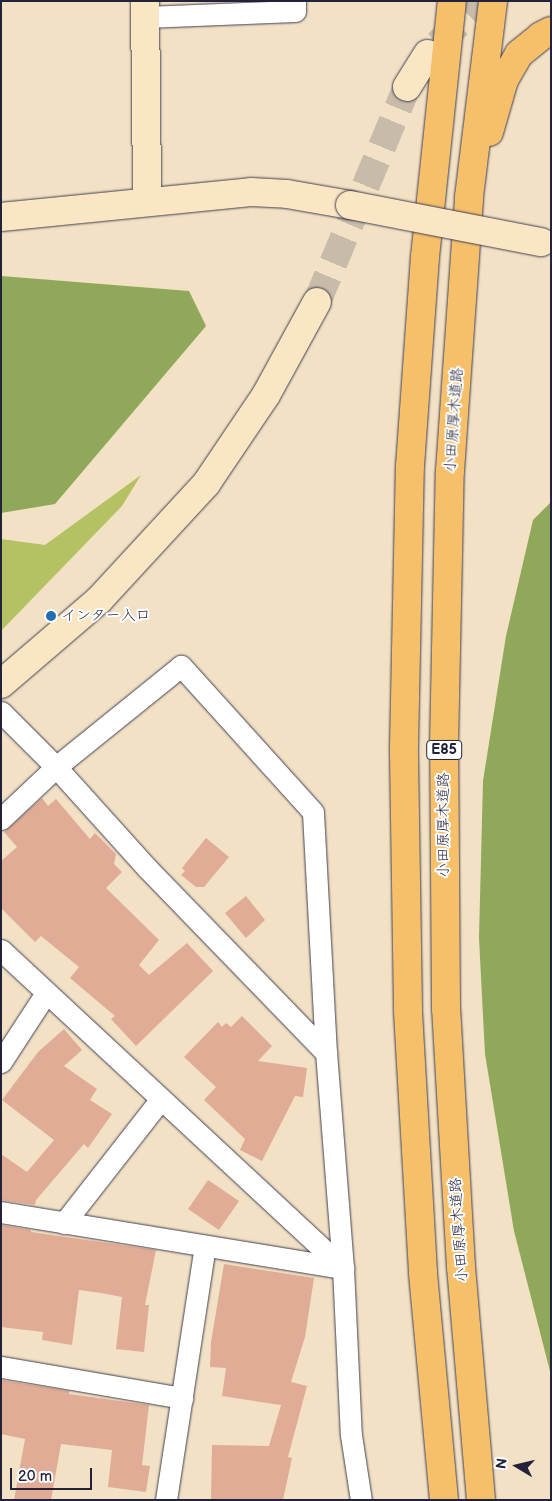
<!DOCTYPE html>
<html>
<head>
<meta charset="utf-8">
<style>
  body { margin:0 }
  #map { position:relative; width:552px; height:1501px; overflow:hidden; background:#f2e1c5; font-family:"Balsamiq Sans","Klee One",sans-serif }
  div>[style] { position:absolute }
  .green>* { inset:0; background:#b4c264 }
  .forest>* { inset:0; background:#8fa85a }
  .building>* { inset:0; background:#e0ac95 }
  .secondary-tunnel>* { height:28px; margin-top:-14px; transform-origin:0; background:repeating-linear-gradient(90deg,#c8bba9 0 28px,transparent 0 42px) }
  .roads { filter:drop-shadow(0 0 1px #413f50) drop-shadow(0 0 1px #413f50) }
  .street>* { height:21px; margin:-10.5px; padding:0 10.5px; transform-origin:10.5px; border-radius:10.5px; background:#fff }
  .secondary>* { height:28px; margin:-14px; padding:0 14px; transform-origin:14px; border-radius:14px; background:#fbe6c4 }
  .highway>* { height:28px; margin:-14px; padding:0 14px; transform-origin:14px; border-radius:14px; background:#f6c06b }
  .bridges { filter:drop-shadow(0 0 1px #413f50) drop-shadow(0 0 1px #413f50) }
  .secondary-bridge>* { height:28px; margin:-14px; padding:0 14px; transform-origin:14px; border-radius:14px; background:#fbe6c4 }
  .dots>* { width:14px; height:14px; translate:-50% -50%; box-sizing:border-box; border:2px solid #fff; border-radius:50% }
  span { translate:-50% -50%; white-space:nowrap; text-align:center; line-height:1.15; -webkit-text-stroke:4px #fff; paint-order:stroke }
  .shield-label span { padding:1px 4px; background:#fff; border:1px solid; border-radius:4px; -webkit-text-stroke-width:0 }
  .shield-label { font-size:14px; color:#22223b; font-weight:700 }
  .street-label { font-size:15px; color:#22223b }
  .poi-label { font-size:15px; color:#22223b }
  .left { translate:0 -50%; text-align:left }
  .frame { position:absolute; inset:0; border:2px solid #22223b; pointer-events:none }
  .north { position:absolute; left:492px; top:1441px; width:50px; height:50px; -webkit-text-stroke:4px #fff; paint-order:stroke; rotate:279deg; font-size:14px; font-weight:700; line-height:20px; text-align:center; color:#22223b }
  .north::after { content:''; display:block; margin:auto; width:18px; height:22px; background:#22223b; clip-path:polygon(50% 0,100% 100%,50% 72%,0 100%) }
  .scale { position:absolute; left:10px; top:1468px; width:82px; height:22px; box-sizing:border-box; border:2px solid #22223b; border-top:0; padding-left:6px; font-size:15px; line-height:18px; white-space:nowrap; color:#22223b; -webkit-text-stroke:4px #fff; paint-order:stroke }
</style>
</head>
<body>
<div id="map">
  <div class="green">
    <i style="clip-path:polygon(141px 475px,122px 506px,1px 631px,1px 539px,45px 545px)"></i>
  </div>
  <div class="forest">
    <i style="clip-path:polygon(1px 276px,189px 291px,206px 326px,55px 504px,1px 513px)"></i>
    <i style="clip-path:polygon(551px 502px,551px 1375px,514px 1231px,485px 1054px,479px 938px,483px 781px,506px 636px,533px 520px)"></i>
  </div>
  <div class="building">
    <i style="clip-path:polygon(42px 798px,48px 806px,56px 799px,90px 839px,95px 833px,116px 854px,114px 864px,122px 872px,106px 888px,159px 940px,139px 965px,149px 975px,187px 943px,213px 971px,136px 1046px,111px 1019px,115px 1016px,70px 978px,79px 967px,41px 936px,35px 942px,1px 908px,1px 861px,17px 847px,4px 832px)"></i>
    <i style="clip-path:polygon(206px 838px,229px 857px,204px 887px,196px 887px,181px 875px,185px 871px,182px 868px)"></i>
    <i style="clip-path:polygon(246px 896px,265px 920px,246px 938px,225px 913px)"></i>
    <i style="clip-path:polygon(242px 1016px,272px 1046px,258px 1061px,307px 1068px,303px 1097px,295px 1096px,262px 1161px,240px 1150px,245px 1139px,204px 1100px,216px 1087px,184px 1057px,218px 1022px,222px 1027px,226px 1023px,231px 1027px)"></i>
    <i style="clip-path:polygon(64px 1029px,82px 1050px,64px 1066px,97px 1089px,90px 1100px,112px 1114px,88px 1148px,84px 1144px,36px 1200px,35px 1205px,1px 1200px,1px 1154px,27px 1172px,54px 1140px,2px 1100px,38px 1052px)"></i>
    <i style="clip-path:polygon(208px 1180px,239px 1201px,219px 1230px,188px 1209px)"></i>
    <i style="clip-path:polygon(1px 1225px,31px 1230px,31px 1232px,156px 1250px,145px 1305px,149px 1305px,144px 1352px,116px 1349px,122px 1297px,101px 1293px,79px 1290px,72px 1345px,42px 1340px,43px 1332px,1px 1327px)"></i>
    <i style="clip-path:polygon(224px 1264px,314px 1278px,305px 1337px,291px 1382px,307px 1386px,288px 1457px,292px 1458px,283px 1500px,211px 1500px,212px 1445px,269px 1446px,281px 1405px,222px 1396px,226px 1368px,210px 1367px,211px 1342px)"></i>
    <i style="clip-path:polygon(1px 1380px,69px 1391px,69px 1394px,149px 1405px,142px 1465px,150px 1466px,146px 1492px,108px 1487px,112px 1450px,61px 1444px,51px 1500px,14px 1500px,25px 1439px,1px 1434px)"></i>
  </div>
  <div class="secondary-tunnel">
    <i style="left:438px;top:44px;width:61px;rotate:-45deg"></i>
    <i style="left:317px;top:302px;width:233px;rotate:-67.3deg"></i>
  </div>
  <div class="roads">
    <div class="street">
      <i style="left:145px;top:17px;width:150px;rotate:-2.3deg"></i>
      <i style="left:295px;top:11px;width:10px;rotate:-90deg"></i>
      <i style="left:1px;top:712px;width:78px;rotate:45deg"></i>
      <i style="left:56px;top:767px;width:76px;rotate:136.6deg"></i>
      <i style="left:1px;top:950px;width:467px;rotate:42.9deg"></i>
      <i style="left:343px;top:1268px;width:167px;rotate:87.3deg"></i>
      <i style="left:351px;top:1435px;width:66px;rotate:81.3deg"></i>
      <i style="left:1px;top:1062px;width:82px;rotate:-56.9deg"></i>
      <i style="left:1px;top:1212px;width:347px;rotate:9.3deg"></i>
      <i style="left:343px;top:1268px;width:216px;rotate:-94.5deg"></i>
      <i style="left:326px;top:1053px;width:241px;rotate:-93.1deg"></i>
      <i style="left:313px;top:812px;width:197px;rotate:-132.1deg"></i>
      <i style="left:181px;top:666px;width:161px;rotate:141.1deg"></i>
      <i style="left:56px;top:767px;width:137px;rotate:48deg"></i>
      <i style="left:148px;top:869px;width:256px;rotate:45.9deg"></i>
      <i style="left:64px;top:1223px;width:157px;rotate:-52deg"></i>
      <i style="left:1px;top:1367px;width:184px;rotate:9.7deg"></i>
      <i style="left:166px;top:1500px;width:257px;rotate:-81.3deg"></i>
    </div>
    <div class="secondary">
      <i style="left:145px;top:1px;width:201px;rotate:89.4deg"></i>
      <i style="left:407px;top:87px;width:39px;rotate:-58deg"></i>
      <i style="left:1px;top:217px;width:251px;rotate:-5.7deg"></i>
      <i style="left:251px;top:192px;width:36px;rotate:3deg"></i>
      <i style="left:287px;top:194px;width:64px;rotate:9.9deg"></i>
      <i style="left:1px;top:684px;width:129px;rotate:-40.6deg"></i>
      <i style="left:99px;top:600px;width:158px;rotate:-47.3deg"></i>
      <i style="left:206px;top:484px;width:107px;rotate:-56deg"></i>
      <i style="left:266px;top:395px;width:106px;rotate:-61.3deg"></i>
    </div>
    <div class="highway">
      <i style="left:489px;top:132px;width:54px;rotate:-73.9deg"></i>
      <i style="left:504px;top:80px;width:30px;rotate:-60deg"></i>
      <i style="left:519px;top:54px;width:28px;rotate:-39deg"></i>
      <i style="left:541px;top:36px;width:11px;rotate:-27deg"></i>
      <i style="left:444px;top:1500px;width:229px;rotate:-95.3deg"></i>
      <i style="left:423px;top:1272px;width:263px;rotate:-93.3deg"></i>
      <i style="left:408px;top:1009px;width:262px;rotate:-90.9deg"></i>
      <i style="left:404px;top:747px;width:281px;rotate:-88.8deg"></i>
      <i style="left:410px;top:466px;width:210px;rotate:-85.9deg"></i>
      <i style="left:425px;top:257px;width:257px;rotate:-84deg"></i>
      <i style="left:481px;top:1500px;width:234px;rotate:-94.9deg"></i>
      <i style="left:461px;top:1267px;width:258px;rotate:-93.3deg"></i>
      <i style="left:446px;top:1009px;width:263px;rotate:-90.4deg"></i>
      <i style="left:444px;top:746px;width:275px;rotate:-88.8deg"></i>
      <i style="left:450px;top:471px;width:275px;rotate:-86deg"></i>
      <i style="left:469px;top:197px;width:197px;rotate:-83deg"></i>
    </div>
  </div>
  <div class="bridges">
    <div class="secondary-bridge">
      <i style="left:350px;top:205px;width:195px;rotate:11deg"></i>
    </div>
  </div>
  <div class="dots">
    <i style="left:51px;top:616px;background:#1f6fb2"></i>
  </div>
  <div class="shield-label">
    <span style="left:444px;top:750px">E85</span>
  </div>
  <div class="street-label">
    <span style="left:454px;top:420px;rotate:-86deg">小田原厚木道路</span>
    <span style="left:444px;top:825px;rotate:-90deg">小田原厚木道路</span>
    <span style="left:459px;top:1230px;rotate:-94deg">小田原厚木道路</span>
  </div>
  <div class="poi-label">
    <span class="left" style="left:61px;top:616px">インター入口</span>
  </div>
  <div class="frame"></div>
  <div class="north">N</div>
  <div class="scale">20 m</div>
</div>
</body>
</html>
